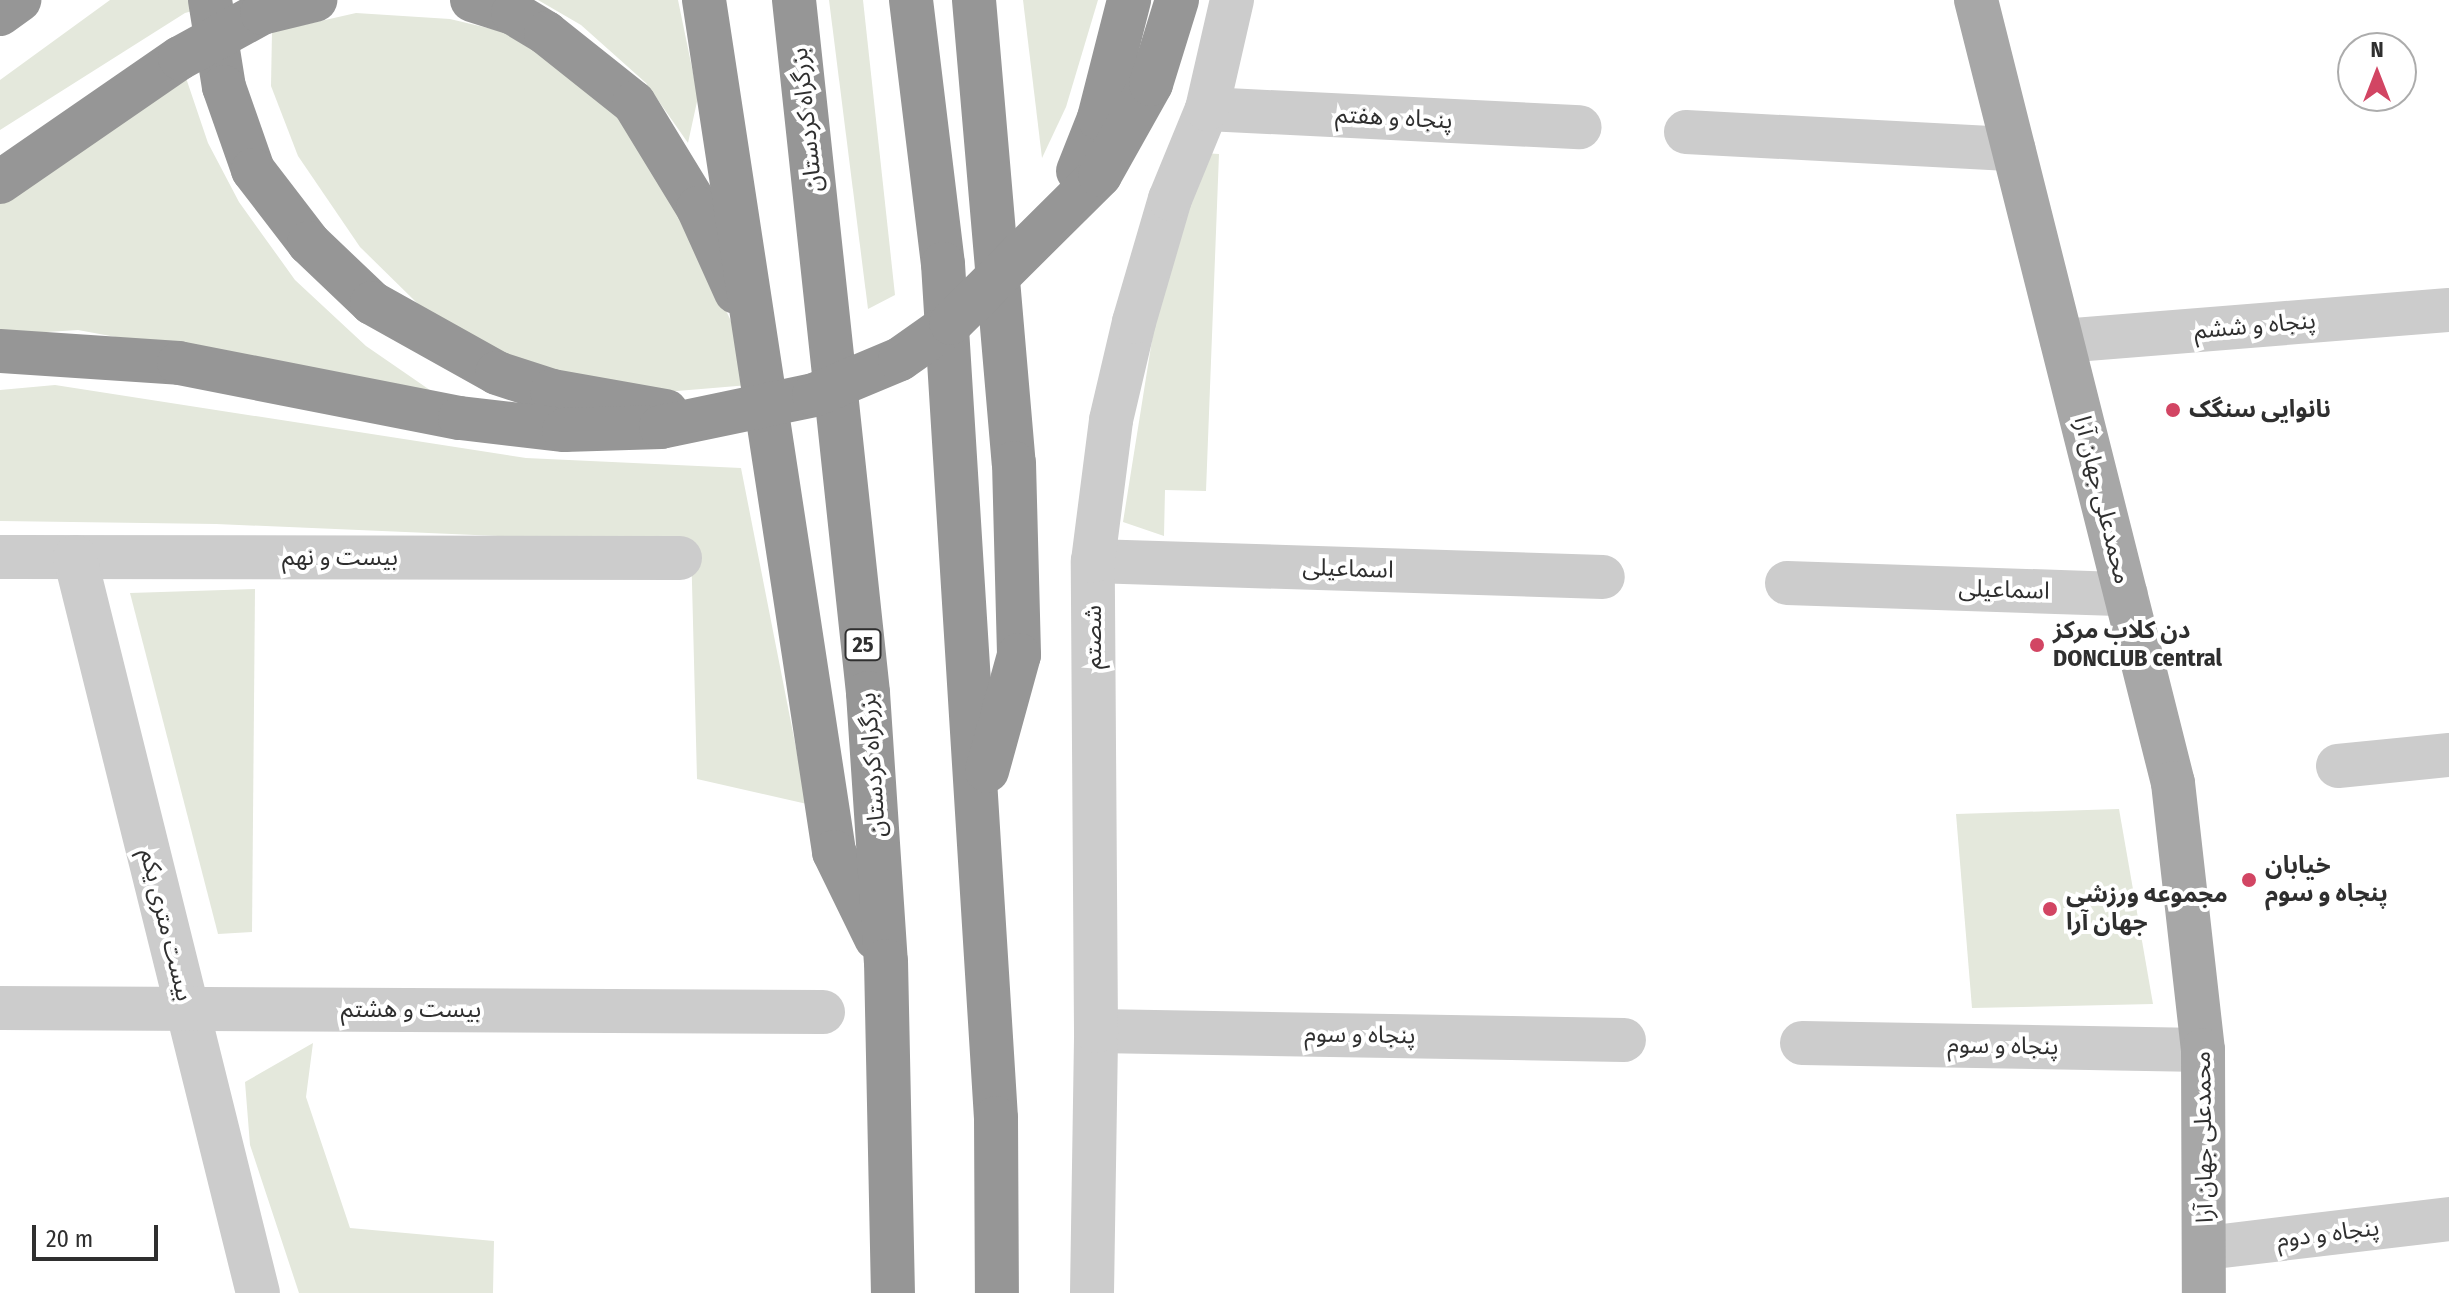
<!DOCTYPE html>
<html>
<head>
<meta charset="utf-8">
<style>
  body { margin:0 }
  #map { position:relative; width:2449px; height:1293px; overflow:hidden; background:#fff; font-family:"Fira Sans Condensed","Noto Sans Arabic",sans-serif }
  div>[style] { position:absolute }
  .green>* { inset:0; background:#e4e8dc }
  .minor>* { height:44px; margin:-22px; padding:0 22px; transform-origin:22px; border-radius:22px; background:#ccc }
  .major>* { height:44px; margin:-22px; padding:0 22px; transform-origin:22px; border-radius:22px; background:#a7a7a7 }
  .highway>* { height:44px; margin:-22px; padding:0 22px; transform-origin:22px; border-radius:22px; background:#969696 }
  .dots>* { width:22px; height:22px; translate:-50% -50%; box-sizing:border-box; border:4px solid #fff; border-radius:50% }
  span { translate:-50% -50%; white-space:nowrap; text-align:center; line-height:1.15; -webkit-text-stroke:8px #fff; paint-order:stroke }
  .shield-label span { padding:2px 6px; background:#fff; border:2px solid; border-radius:6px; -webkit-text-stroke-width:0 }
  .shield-label { font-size:22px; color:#2f2f2f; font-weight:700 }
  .street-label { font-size:24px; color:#2f2f2f }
  .poi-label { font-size:24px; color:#2f2f2f; font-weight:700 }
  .left { translate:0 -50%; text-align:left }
  .north { position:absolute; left:2337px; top:32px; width:80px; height:80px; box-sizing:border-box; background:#fff; border:2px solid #acacac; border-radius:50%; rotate:0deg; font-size:22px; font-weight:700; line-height:32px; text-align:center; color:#2f2f2f }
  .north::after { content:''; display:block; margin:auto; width:28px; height:36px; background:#d24563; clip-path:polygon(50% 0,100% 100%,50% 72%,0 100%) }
  .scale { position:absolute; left:32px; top:1225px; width:126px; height:36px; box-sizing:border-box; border:4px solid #2f2f2f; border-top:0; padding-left:10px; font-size:24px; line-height:28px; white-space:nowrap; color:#2f2f2f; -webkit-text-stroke:6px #fff; paint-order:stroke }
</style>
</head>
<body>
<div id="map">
  <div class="green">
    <i style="clip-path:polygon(110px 0,232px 0,185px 13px,0 130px,0 80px)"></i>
    <i style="clip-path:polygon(538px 0,678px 0,698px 97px,688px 143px,646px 83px,581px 25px)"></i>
    <i style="clip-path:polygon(829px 0,863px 0,895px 295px,868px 309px)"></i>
    <i style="clip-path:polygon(1023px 0,1098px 0,1066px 107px,1042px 158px)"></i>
    <i style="clip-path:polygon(356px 13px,450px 19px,521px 36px,584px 74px,648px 147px,761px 384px,653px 393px,528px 369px,418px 304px,360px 247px,298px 156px,271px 86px,272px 32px)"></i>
    <i style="clip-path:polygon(183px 69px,208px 143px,239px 202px,295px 280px,366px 346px,440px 397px,78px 330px,0 335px,0 204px)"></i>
    <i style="clip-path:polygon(1202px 153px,1219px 154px,1206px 491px,1165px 490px,1164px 536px,1123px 522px,1156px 315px)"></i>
    <i style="clip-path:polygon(55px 385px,526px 458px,741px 468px,807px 804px,697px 779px,691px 544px,216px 524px,0 521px,0 390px)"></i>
    <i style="clip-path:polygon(255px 589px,252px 932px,218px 934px,130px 593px)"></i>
    <i style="clip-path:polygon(2119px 809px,2153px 1004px,1972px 1008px,1956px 814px)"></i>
    <i style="clip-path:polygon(313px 1043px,306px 1097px,350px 1228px,494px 1241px,493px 1293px,299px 1293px,250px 1145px,245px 1082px)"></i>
  </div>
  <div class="minor">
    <i style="left:1207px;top:109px;width:373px;rotate:2.8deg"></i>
    <i style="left:1686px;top:132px;width:328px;rotate:3deg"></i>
    <i style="left:2062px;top:341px;width:388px;rotate:-4.6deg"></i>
    <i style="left:0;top:557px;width:680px;rotate:0.08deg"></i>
    <i style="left:75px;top:557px;width:758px;rotate:76.04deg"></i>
    <i style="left:1093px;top:561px;width:510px;rotate:1.8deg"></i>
    <i style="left:1787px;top:583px;width:339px;rotate:1.9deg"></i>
    <i style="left:2338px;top:766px;width:112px;rotate:-5.7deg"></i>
    <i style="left:0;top:1008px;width:823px;rotate:0.28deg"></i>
    <i style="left:1096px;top:1031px;width:528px;rotate:0.98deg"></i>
    <i style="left:1802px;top:1043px;width:401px;rotate:1deg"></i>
    <i style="left:2206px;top:1248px;width:245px;rotate:-6.8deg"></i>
    <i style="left:1092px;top:1293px;width:262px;rotate:-89.1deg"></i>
    <i style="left:1096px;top:1031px;width:470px;rotate:-90.4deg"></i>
    <i style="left:1093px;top:561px;width:142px;rotate:-82.7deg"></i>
    <i style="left:1111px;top:420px;width:101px;rotate:-76.8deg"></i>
    <i style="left:1134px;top:322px;width:128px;rotate:-73.7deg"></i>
    <i style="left:1170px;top:199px;width:97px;rotate:-67.7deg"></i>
    <i style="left:1207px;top:109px;width:112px;rotate:-77.1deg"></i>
  </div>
  <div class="major">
    <i style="left:1976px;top:0;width:807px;rotate:75.88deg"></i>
    <i style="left:2173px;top:783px;width:269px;rotate:83.6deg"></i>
    <i style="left:2203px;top:1050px;width:243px;rotate:89.8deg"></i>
  </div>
  <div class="highway">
    <i style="left:210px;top:0;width:88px;rotate:80.9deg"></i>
    <i style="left:224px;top:87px;width:88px;rotate:70.7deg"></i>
    <i style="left:253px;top:170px;width:92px;rotate:52.5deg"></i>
    <i style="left:309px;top:243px;width:87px;rotate:43.6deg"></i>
    <i style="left:372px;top:303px;width:143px;rotate:29.2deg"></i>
    <i style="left:497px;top:373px;width:58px;rotate:18.1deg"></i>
    <i style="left:552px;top:391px;width:116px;rotate:10deg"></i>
    <i style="left:472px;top:0;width:43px;rotate:17.6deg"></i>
    <i style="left:513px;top:13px;width:39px;rotate:31deg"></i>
    <i style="left:546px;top:33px;width:112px;rotate:38.5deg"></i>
    <i style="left:634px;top:103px;width:123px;rotate:58.6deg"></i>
    <i style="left:698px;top:208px;width:92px;rotate:65.7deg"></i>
    <i style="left:704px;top:0;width:862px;rotate:81.32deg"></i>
    <i style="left:834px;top:852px;width:96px;rotate:64deg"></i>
    <i style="left:794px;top:0;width:697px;rotate:83.9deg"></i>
    <i style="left:868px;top:693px;width:269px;rotate:86.2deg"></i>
    <i style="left:886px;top:961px;width:332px;rotate:88.8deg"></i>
    <i style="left:911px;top:0;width:266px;rotate:83.1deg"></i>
    <i style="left:943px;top:264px;width:856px;rotate:86.45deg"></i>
    <i style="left:996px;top:1118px;width:175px;rotate:89.7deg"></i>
    <i style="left:974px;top:0;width:465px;rotate:85.1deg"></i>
    <i style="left:1014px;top:463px;width:192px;rotate:88.5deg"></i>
    <i style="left:1019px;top:655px;width:120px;rotate:105.4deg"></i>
    <i style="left:0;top:14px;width:24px;rotate:-36deg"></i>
    <i style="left:1078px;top:171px;width:57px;rotate:-68.4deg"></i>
    <i style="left:1099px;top:118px;width:122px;rotate:-75.7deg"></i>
    <i style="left:0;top:182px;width:219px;rotate:-34.6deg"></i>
    <i style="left:180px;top:58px;width:94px;rotate:-28.8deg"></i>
    <i style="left:262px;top:13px;width:55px;rotate:-13.8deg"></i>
    <i style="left:0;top:351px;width:179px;rotate:3.8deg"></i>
    <i style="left:179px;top:363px;width:286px;rotate:11.1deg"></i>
    <i style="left:460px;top:418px;width:105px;rotate:6.6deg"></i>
    <i style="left:564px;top:430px;width:97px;rotate:-1.8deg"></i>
    <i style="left:661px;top:427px;width:156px;rotate:-11.8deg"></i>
    <i style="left:814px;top:395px;width:93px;rotate:-22.7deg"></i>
    <i style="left:900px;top:359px;width:62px;rotate:-35.2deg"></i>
    <i style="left:951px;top:323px;width:210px;rotate:-44.8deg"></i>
    <i style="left:1100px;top:175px;width:104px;rotate:-60.7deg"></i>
    <i style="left:1151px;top:84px;width:88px;rotate:-72.8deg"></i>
  </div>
  <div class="dots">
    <i style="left:2173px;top:410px;background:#d24563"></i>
    <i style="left:2037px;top:645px;background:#d24563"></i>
    <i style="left:2249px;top:880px;background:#d24563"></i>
    <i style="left:2050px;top:909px;background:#d24563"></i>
  </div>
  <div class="shield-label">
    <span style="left:863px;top:645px">25</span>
  </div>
  <div class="street-label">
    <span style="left:1394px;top:118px;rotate:3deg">پنجاه و هفتم</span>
    <span style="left:807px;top:120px;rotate:-96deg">بزرگراه کردستان</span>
    <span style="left:2255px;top:326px;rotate:-5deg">پنجاه و ششم</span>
    <span style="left:2102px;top:500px;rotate:76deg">محمدعلی جهان آرا</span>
    <span style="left:340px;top:558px">بیست و نهم</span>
    <span style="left:1348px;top:569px;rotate:2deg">اسماعیلی</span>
    <span style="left:2004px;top:590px;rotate:2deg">اسماعیلی</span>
    <span style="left:1094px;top:637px;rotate:-90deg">شصتم</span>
    <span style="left:873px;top:765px;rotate:-94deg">بزرگراه کردستان</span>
    <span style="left:166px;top:925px;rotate:76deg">بیست متری یکم</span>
    <span style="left:411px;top:1010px">بیست و هشتم</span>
    <span style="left:1360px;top:1035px;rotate:1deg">پنجاه و سوم</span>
    <span style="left:2003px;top:1046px;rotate:1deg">پنجاه و سوم</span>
    <span style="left:2204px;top:1137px;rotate:-91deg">محمدعلی جهان آرا</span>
    <span style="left:2328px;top:1234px;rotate:-7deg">پنجاه و دوم</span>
  </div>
  <div class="poi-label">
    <span class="left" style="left:2189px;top:410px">نانوایی سنگک</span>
    <span class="left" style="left:2053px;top:645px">دن کلاب مرکز<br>DONCLUB central</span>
    <span class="left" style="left:2265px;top:880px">خیابان<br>پنجاه و سوم</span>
    <span class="left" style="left:2066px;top:909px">مجموعه ورزشی<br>جهان آرا</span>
  </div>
  <div class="north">N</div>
  <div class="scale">20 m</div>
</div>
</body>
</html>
